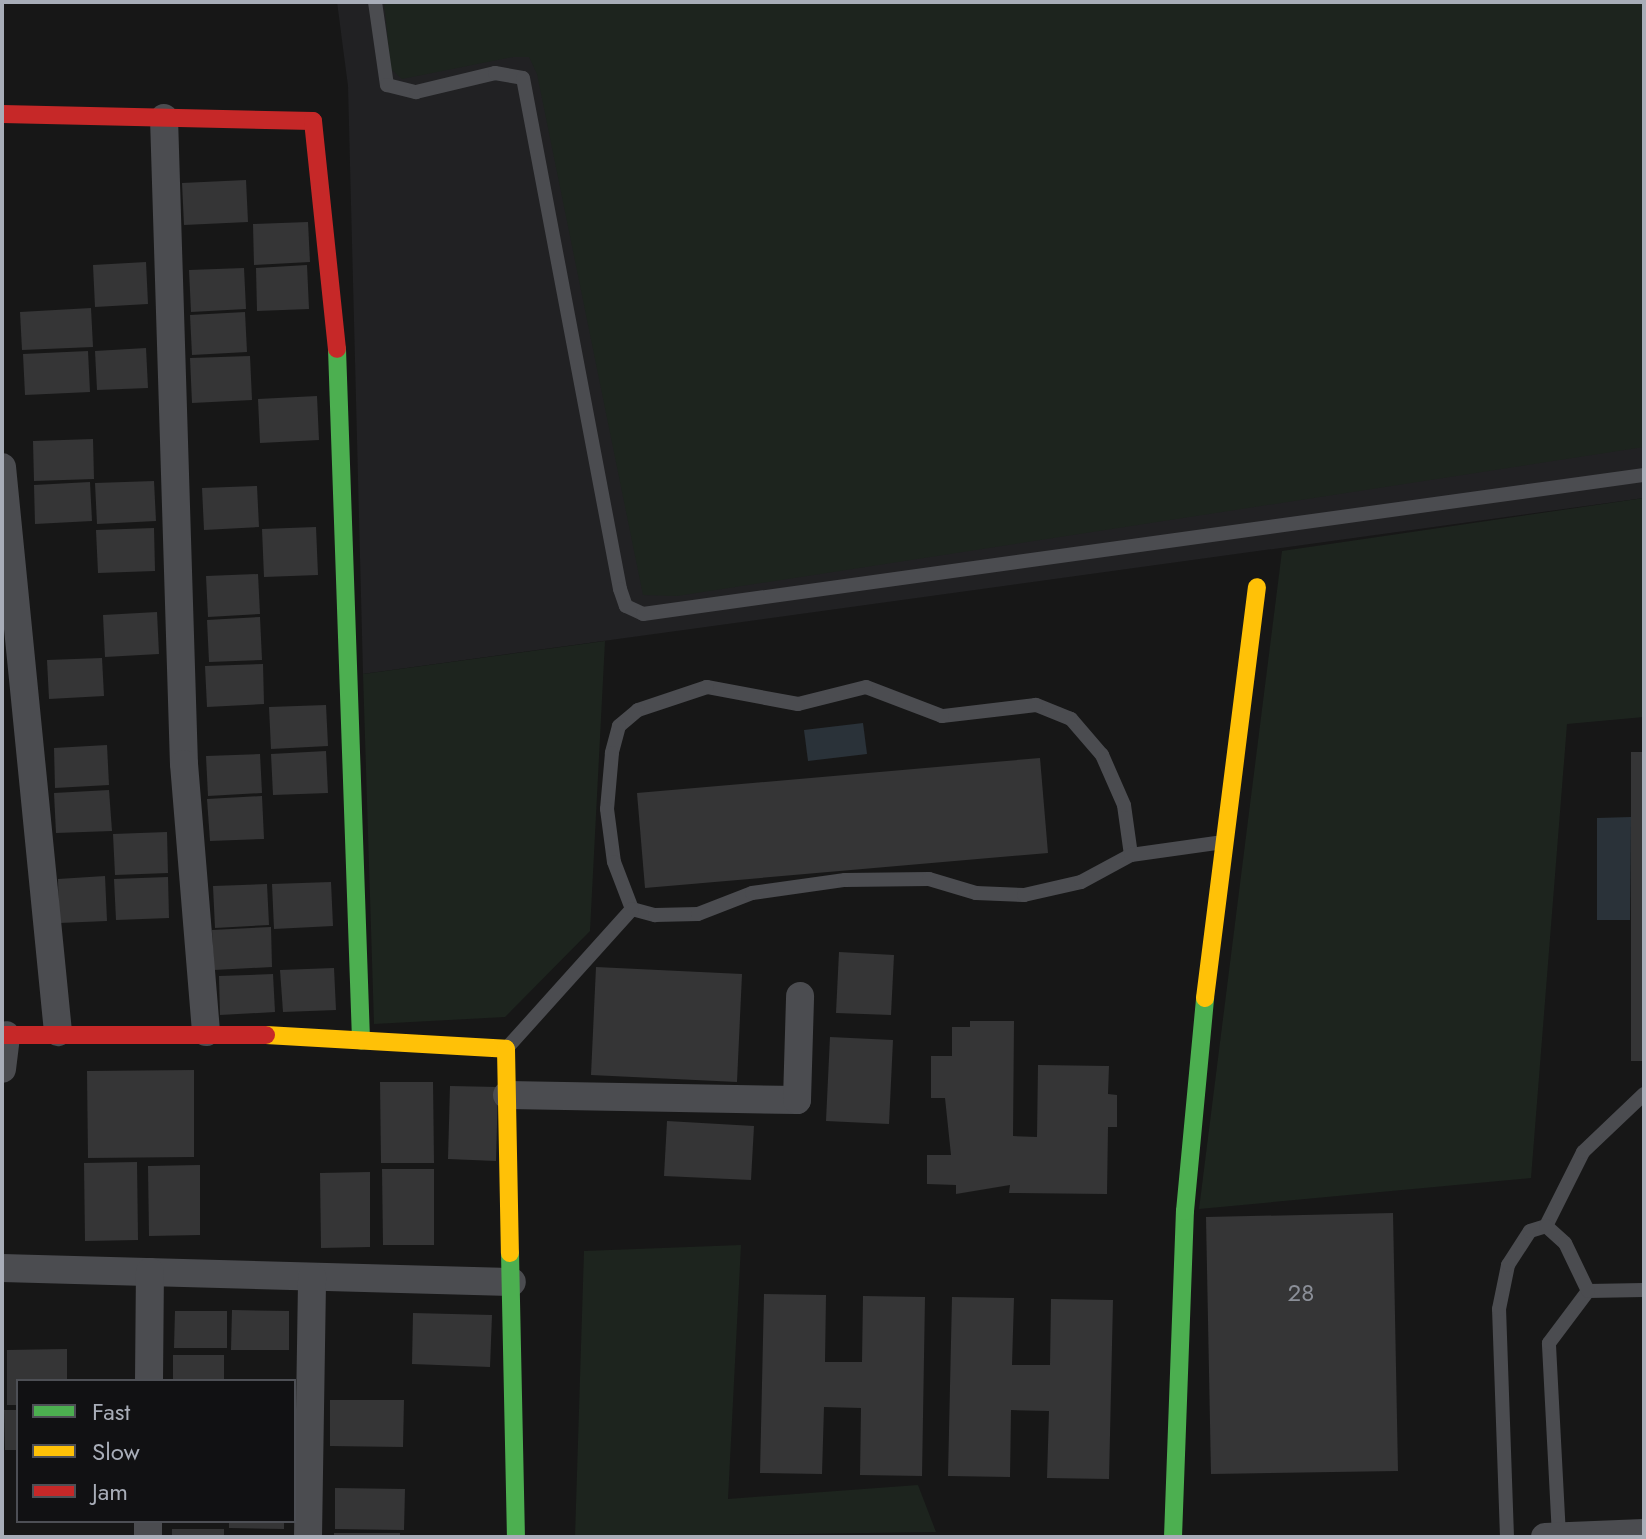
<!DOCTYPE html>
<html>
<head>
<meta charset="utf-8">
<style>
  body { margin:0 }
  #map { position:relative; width:1646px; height:1539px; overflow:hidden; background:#171717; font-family:Jost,sans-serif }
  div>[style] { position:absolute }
  .built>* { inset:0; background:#212123 }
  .green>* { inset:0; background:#1d241e }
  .water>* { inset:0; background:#2a3239 }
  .building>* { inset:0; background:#353536 }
  .lane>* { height:14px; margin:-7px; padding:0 7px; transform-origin:7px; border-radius:7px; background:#4b4c50 }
  .street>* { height:28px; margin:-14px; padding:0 14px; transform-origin:14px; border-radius:14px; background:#4b4c50 }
  .fast>* { height:18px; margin:-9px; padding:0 9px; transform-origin:9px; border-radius:9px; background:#4caf50 }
  .slow>* { height:18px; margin:-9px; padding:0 9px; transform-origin:9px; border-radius:9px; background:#ffc107 }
  .jam>* { height:18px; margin:-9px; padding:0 9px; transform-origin:9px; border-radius:9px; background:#c62828 }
  span { translate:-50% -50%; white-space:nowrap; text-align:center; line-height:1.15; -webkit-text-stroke:6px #111113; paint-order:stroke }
  .number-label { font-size:24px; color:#8b8f98 }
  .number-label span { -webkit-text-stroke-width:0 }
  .frame { position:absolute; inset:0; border:4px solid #a8adb8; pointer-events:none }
  .legend { position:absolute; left:16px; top:1379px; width:280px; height:144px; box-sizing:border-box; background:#111113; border:2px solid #4d4f55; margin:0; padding:10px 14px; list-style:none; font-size:24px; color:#a8adb8 }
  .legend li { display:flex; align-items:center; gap:16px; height:40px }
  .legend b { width:40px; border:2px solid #4d4f55 }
</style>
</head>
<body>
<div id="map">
  <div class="built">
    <i style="clip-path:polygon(337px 2px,1644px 2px,1644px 498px,363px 674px,348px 86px)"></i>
  </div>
  <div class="green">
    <i style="clip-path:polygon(384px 2px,1644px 2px,1644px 447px,677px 596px,643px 595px,537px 74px,529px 57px,513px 57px,402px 79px,391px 69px)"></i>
    <i style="clip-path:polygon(1644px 498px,1644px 717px,1567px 724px,1531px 1178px,1199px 1209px,1282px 551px)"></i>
    <i style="clip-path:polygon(605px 641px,590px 931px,505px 1017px,374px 1024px,363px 674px)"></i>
    <i style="clip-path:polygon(741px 1245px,728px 1499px,918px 1485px,936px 1532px,575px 1537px,584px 1251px)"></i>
  </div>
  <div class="water">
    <i style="clip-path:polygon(863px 723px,867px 754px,808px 761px,804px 730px)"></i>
    <i style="clip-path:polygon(1631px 817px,1630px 920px,1597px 920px,1597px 818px)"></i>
  </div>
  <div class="building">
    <i style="clip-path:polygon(246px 180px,248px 222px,184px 225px,182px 183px)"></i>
    <i style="clip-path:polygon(308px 222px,310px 262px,254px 265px,253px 224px)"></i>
    <i style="clip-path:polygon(146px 262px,148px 304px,95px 307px,93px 265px)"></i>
    <i style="clip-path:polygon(307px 265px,309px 309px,257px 311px,256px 268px)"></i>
    <i style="clip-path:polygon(244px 268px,246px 309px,191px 312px,189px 270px)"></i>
    <i style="clip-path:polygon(91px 308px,93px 347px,22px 350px,20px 312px)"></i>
    <i style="clip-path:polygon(245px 312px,247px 352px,192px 355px,190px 315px)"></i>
    <i style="clip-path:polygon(146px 348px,148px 388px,97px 390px,95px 351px)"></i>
    <i style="clip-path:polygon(88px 351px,90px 392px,25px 395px,23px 354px)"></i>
    <i style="clip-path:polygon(250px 356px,252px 400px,192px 403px,190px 358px)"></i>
    <i style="clip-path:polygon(317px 396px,319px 440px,260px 443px,258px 399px)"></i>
    <i style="clip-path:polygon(93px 439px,94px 479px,34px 481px,33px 441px)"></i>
    <i style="clip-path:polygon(154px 481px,156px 521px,97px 524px,95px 483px)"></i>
    <i style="clip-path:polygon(90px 482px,92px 521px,35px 524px,34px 485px)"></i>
    <i style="clip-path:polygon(257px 486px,259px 527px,204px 530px,202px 488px)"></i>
    <i style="clip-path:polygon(316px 527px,318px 575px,264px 577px,262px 529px)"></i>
    <i style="clip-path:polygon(154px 528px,155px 571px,98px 573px,96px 530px)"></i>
    <i style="clip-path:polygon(258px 574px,260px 614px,208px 617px,206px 576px)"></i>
    <i style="clip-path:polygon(157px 612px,159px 654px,105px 657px,103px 615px)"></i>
    <i style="clip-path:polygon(260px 617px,262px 660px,209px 662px,207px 620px)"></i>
    <i style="clip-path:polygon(102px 658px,104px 696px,49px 699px,47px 660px)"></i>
    <i style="clip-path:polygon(263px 664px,264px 704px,207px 707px,205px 666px)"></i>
    <i style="clip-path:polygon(326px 705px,328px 746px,271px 749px,269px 707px)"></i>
    <i style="clip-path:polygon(107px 745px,109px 785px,55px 788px,54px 748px)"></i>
    <i style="clip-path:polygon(326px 751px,328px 793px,273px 795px,271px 754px)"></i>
    <i style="clip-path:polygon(1631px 752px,1644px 752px,1644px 1061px,1631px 1061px)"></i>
    <i style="clip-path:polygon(260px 754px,262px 793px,208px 796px,206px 756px)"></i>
    <i style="clip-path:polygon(1040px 758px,1048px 853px,645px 888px,637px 793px)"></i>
    <i style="clip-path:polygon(109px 790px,112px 831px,56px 833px,54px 793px)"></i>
    <i style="clip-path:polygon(262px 796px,264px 839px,210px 841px,207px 799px)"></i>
    <i style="clip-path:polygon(167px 832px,168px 873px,115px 875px,113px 834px)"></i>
    <i style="clip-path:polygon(105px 876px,107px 921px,59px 923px,58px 879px)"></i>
    <i style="clip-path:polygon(168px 877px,169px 918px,116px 920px,114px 879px)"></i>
    <i style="clip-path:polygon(331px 882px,333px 926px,274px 929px,272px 884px)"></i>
    <i style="clip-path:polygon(267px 884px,269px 925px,215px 928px,213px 886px)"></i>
    <i style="clip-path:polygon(271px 927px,272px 967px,214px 970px,212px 930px)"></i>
    <i style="clip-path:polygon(839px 952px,894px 955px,891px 1015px,836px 1013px)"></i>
    <i style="clip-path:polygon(596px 967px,742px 974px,737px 1082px,591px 1075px)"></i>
    <i style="clip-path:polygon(334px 968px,336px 1010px,283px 1012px,280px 970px)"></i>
    <i style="clip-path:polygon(273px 974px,275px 1012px,220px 1015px,219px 976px)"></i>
    <i style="clip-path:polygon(970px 1021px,1014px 1021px,1013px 1136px,1037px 1137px,1038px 1065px,1109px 1066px,1108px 1094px,1117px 1095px,1117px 1127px,1108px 1127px,1107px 1194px,1009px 1193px,1010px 1185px,956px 1194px,956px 1185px,927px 1184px,927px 1155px,951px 1155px,945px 1098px,931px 1098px,931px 1056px,952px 1056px,952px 1027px,970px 1027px)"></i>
    <i style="clip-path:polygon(830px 1037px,893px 1040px,889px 1124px,826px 1121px)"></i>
    <i style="clip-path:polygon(194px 1070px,194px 1157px,88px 1158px,87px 1071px)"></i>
    <i style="clip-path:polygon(380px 1082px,433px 1082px,434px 1163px,381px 1163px)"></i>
    <i style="clip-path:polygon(450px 1086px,498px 1087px,496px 1161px,448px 1159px)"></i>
    <i style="clip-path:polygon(667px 1121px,754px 1126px,751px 1180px,664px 1176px)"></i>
    <i style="clip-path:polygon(137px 1162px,138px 1240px,85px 1241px,84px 1163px)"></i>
    <i style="clip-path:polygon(200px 1165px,200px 1235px,149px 1236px,148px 1166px)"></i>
    <i style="clip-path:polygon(382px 1169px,434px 1169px,434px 1245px,383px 1245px)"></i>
    <i style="clip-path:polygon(370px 1172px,370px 1247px,321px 1248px,320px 1173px)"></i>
    <i style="clip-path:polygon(1393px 1213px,1398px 1471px,1211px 1474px,1206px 1217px)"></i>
    <i style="clip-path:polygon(764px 1294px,826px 1295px,825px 1362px,862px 1362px,863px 1296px,925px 1297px,922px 1476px,860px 1475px,861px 1408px,824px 1407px,822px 1474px,760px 1473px)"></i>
    <i style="clip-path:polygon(952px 1297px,1014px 1298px,1012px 1365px,1050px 1365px,1051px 1299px,1113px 1300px,1109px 1479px,1047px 1478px,1049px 1411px,1011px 1410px,1010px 1477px,948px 1476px)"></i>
    <i style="clip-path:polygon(232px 1310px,289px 1311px,289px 1350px,231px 1350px)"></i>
    <i style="clip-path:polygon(175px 1311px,227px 1311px,227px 1348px,174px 1348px)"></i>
    <i style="clip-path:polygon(413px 1313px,492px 1315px,490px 1367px,412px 1364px)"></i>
    <i style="clip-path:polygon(67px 1349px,67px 1381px,18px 1381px,18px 1405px,7px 1405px,7px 1350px)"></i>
    <i style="clip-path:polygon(173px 1355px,224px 1355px,224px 1381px,173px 1381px)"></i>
    <i style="clip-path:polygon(330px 1400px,404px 1400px,403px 1447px,330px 1446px)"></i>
    <i style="clip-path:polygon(4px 1410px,18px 1410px,18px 1450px,5px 1450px)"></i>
    <i style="clip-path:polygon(335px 1488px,405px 1489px,404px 1530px,335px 1529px)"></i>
    <i style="clip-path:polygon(229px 1521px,284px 1521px,284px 1529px,229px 1528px)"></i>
    <i style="clip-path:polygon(172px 1529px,224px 1529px,224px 1537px,172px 1537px)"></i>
    <i style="clip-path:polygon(334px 1533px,400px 1533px,400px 1537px,334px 1537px)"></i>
  </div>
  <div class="lane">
    <i style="left:375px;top:2px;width:84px;rotate:81.8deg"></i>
    <i style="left:387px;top:85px;width:30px;rotate:14deg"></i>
    <i style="left:416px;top:92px;width:81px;rotate:-13.5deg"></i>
    <i style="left:495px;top:73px;width:28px;rotate:10deg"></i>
    <i style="left:523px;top:78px;width:520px;rotate:79.25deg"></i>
    <i style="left:620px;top:589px;width:18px;rotate:71deg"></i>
    <i style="left:626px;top:606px;width:19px;rotate:25deg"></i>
    <i style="left:643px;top:614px;width:1011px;rotate:-7.91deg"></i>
    <i style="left:1131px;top:855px;width:50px;rotate:-98deg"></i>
    <i style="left:1124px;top:805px;width:55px;rotate:-113.7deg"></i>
    <i style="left:1102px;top:755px;width:48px;rotate:-130.7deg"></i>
    <i style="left:1071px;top:719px;width:38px;rotate:-158deg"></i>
    <i style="left:1036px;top:705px;width:95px;rotate:173.3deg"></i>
    <i style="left:942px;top:716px;width:81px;rotate:-159.1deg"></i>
    <i style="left:866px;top:687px;width:70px;rotate:166deg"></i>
    <i style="left:798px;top:704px;width:93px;rotate:-169.4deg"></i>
    <i style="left:707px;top:687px;width:73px;rotate:161.6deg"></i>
    <i style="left:638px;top:710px;width:25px;rotate:140deg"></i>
    <i style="left:619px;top:726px;width:28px;rotate:105deg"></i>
    <i style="left:612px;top:753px;width:56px;rotate:95.1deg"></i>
    <i style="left:607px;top:809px;width:53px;rotate:82.5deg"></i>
    <i style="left:614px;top:862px;width:50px;rotate:69deg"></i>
    <i style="left:632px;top:909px;width:24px;rotate:15deg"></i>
    <i style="left:655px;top:915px;width:43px;rotate:-1.3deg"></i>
    <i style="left:698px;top:914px;width:58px;rotate:-21.3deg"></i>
    <i style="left:752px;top:893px;width:94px;rotate:-8deg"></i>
    <i style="left:845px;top:880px;width:84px;rotate:-0.7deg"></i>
    <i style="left:929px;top:879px;width:49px;rotate:16.6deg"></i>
    <i style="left:976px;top:893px;width:48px;rotate:2.4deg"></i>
    <i style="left:1024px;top:895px;width:58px;rotate:-12.8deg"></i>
    <i style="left:1081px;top:882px;width:57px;rotate:-28.4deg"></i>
    <i style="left:1131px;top:855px;width:86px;rotate:-8deg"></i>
    <i style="left:506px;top:1049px;width:188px;rotate:-48deg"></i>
    <i style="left:1546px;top:1226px;width:83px;rotate:-63.4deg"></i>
    <i style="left:1583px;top:1152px;width:84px;rotate:-43.6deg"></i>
    <i style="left:1559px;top:1536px;width:193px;rotate:-93deg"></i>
    <i style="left:1549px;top:1343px;width:65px;rotate:-53.1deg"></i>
    <i style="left:1588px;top:1291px;width:56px;rotate:-1deg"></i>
    <i style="left:1507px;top:1537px;width:228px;rotate:-92deg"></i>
    <i style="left:1499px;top:1309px;width:45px;rotate:-78.4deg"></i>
    <i style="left:1508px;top:1265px;width:40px;rotate:-57.1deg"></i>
    <i style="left:1530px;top:1231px;width:17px;rotate:-17deg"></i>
    <i style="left:1546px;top:1226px;width:25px;rotate:42deg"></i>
    <i style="left:1565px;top:1243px;width:53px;rotate:64.4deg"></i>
  </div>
  <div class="street">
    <i style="left:164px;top:118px;width:646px;rotate:88.23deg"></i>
    <i style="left:184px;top:764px;width:269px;rotate:85.3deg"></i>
    <i style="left:2px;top:467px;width:568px;rotate:84.34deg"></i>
    <i style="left:2px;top:1069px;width:34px;rotate:-83deg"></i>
    <i style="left:507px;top:1095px;width:290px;rotate:1deg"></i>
    <i style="left:797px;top:1100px;width:104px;rotate:-88.3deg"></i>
    <i style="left:2px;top:1268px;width:510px;rotate:1.57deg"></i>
    <i style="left:149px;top:1381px;width:109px;rotate:-89.5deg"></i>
    <i style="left:148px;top:1537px;width:16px;rotate:-90deg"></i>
    <i style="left:308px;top:1537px;width:260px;rotate:-89.1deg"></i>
    <i style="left:1545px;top:1537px;width:99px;rotate:-2.3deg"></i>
  </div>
  <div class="fast">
    <i style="left:337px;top:349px;width:692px;rotate:88.01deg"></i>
    <i style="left:510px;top:1253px;width:284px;rotate:88.8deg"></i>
    <i style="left:1173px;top:1537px;width:326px;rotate:-87.9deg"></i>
    <i style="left:1185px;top:1211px;width:214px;rotate:-84.6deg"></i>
  </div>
  <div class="slow">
    <i style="left:1205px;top:998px;width:414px;rotate:-82.8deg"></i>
    <i style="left:266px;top:1035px;width:240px;rotate:3.3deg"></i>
    <i style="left:506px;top:1049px;width:204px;rotate:88.9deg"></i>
  </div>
  <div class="jam">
    <i style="left:2px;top:114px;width:311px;rotate:1.3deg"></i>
    <i style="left:313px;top:121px;width:229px;rotate:84deg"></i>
    <i style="left:2px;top:1035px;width:264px"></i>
  </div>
  <div class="number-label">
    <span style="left:1301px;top:1293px">28</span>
  </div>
  <div class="frame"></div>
  <ul class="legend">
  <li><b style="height:10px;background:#4caf50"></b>Fast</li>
  <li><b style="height:10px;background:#ffc107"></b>Slow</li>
  <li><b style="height:10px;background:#c62828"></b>Jam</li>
  </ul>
</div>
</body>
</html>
